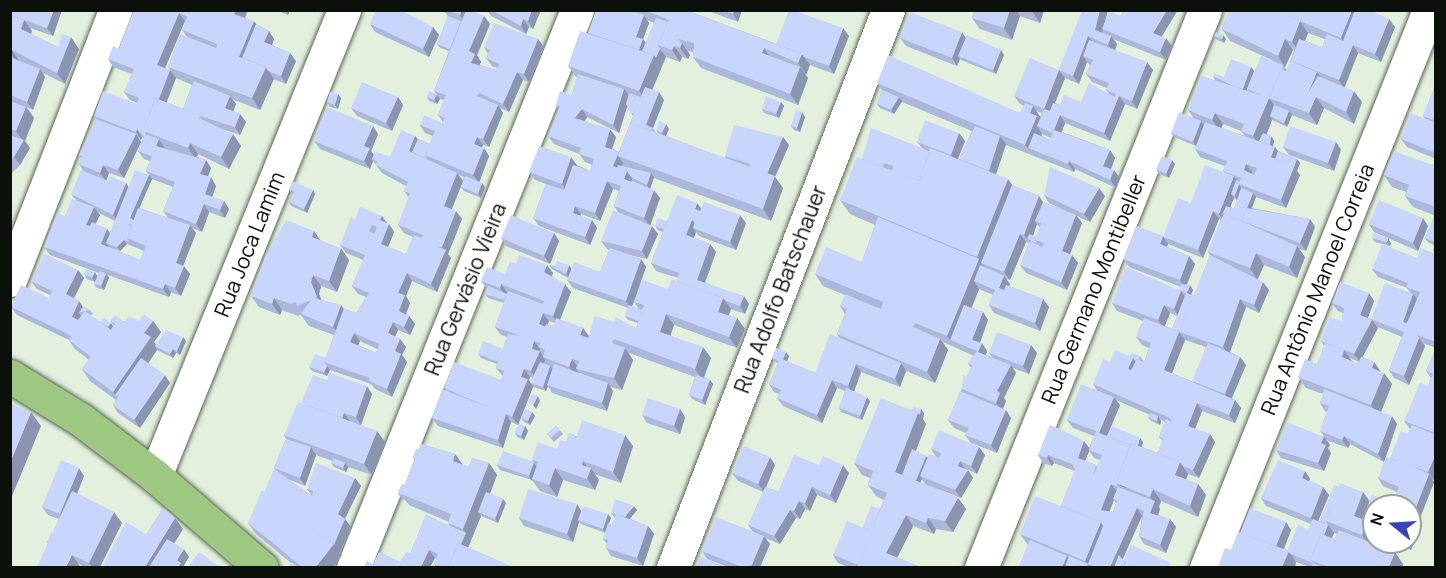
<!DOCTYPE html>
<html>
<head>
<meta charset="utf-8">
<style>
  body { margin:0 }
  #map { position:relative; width:1446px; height:578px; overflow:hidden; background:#e3f0dd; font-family:Manrope,sans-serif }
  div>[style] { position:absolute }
  .roads { filter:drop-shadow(0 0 2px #5a6556) drop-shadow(0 0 2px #5a6556) }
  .minor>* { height:33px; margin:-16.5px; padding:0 16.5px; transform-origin:16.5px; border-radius:16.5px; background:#fff }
  .major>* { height:33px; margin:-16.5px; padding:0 16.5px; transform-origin:16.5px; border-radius:16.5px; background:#9dc882 }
  .wall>* { inset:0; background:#acb7d9 }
  .shaded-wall>* { inset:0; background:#8c95b0 }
  .building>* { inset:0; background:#c8d5fc }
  span { translate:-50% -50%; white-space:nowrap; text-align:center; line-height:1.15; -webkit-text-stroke:4.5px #fff; paint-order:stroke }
  .street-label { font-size:21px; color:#0c100a }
  .frame { position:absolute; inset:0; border:12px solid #0c100a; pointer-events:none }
  .north { position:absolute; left:1362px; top:494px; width:60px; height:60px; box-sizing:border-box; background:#fff; border:2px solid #9e9f9d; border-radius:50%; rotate:288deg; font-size:16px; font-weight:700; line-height:24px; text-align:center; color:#0c100a }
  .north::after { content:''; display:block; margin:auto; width:21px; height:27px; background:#3745b8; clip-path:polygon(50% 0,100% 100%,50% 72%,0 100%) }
</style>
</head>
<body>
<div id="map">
  <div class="roads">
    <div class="minor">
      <i style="left:10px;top:280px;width:290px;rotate:-68.7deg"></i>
      <i style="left:155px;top:476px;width:503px;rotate:-67.92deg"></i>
      <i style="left:353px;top:568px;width:601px;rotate:-68.13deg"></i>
      <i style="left:673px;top:568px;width:598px;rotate:-68.93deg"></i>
      <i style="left:981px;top:568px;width:601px;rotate:-68.13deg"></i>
      <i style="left:1206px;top:568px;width:601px;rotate:-68.22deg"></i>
    </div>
    <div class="major">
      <i style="left:10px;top:376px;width:82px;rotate:31.6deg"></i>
      <i style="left:80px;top:419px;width:94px;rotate:37.2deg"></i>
      <i style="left:155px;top:476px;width:141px;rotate:40.7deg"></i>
    </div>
  </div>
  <div class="wall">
    <i style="clip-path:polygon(10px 10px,62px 10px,53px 36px,30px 28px,32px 31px,31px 34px,58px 47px,79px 49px,65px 84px,43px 73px,45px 77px,33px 110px,27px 107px,34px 118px,25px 141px,30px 148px,20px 165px,11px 174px)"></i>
    <i style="clip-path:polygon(evenodd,134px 10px,248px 10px,245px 18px,269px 31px,274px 39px,272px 45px,290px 53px,296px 61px,286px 84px,273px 79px,260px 110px,232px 99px,236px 104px,233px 111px,240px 114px,246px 122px,240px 135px,222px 129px,241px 146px,229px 169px,198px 154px,197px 157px,206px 160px,211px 168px,208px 176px,216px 186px,212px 197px,224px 201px,229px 209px,225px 218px,209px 212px,202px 232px,192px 228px,196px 233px,183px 266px,190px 274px,181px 296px,171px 292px,169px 297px,108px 275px,109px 278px,104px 290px,97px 288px,94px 284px,95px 282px,87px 279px,84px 274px,95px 272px,97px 276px,99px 273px,50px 255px,44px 247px,76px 200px,71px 194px,84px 172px,79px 164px,81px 158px,79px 155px,96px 119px,94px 116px,137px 104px,137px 103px,130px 100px,124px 92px,132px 74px,113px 67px,108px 59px,119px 49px,134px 10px,185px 21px,186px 22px,182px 30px,187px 37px,168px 67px,170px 70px,165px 68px,185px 21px,134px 10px,176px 78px,192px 85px,183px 109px,166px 102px,176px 78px,134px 10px,142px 137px,143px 138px,138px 151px,144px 159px,150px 161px,146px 171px,149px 175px,128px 187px,126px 183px,106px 181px,109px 173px,124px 178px,141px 142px,140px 140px,141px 140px,142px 137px,134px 10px,152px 179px,173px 187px,163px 211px,168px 218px,139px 208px,152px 179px,134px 10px,97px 212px,115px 221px,110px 233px,107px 229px,95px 224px,100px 215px,97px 212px,134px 10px,127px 244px,144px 251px,140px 260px,109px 247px,120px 251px,127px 244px)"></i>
    <i style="clip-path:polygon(276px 10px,290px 10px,288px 15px)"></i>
    <i style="clip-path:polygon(evenodd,443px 10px,475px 10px,474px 12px,484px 16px,490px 24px,477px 55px,481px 62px,479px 65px,496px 70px,497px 68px,492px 66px,486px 58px,488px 54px,484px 47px,538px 39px,544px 47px,529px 82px,523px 80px,509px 112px,500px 108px,503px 113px,489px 147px,483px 145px,482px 147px,489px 156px,479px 182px,482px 183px,485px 187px,481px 198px,464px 191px,461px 187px,463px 181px,451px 209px,462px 219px,448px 254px,451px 258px,437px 292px,412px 281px,406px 296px,410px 303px,406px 314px,409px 316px,415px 324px,410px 335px,398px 330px,395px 337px,400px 339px,406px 347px,402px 355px,407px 362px,392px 397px,375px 389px,371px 384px,330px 370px,327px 376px,312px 371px,309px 367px,326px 358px,334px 335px,309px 326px,301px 315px,298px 316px,282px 310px,280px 315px,259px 307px,251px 296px,314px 231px,320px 240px,349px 260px,337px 292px,321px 286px,319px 294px,321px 300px,341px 305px,344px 309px,356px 313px,366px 297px,358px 294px,352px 286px,363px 260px,346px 253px,340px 245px,355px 219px,382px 216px,394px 232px,388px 247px,406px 254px,413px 237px,404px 233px,398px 225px,409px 198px,404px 191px,406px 186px,382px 173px,373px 161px,370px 169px,320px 149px,314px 141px,378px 134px,371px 151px,373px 154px,390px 157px,415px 136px,418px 139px,430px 144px,433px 136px,425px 133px,420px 125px,442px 123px,443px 122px,438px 115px,444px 100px,440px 99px,437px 104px,429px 101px,427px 97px,436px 94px,434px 91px,449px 51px,440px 48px,437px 44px,448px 16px,443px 10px,459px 175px,464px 177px,463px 181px,459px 175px,443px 10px,360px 341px,377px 349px,376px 353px,358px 345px,360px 341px)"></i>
    <i style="clip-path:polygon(487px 10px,541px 10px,533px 29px,529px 27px,526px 34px,491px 16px)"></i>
    <i style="clip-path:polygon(evenodd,596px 10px,686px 10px,776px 44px,849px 36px,834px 74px,810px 65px,806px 75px,805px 74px,808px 78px,798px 105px,701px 68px,693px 57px,693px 52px,688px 51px,690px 55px,688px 59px,682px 57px,680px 62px,666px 57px,652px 90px,664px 100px,653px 128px,656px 133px,658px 133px,656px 130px,669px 129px,666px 136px,726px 159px,725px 156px,783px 137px,789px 145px,775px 177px,783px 188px,771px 221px,654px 178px,650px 189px,632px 181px,632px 182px,660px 198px,650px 225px,658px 234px,647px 259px,625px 254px,641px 259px,646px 267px,637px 294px,668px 289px,677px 281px,678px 278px,656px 271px,651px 263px,663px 232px,658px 230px,655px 226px,701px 208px,746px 223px,736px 250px,699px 236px,696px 232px,694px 238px,710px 244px,716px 252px,705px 282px,749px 304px,745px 314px,731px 309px,729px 315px,737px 318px,745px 329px,737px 348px,674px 325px,670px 335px,711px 358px,704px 377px,710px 380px,713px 384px,705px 405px,692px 399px,689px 395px,695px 377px,629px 353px,633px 360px,622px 390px,610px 387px,613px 391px,607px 411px,552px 393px,548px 386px,546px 391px,533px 387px,518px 425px,511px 422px,503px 448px,438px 426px,432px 418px,446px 390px,444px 388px,501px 380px,503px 376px,496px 368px,497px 364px,481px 358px,478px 354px,503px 349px,507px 337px,501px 335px,495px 327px,504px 303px,488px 298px,485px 294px,487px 289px,481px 281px,505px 274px,516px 264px,553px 273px,552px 276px,571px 292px,560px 320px,583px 328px,588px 336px,614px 322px,636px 328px,638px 323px,628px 320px,625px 316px,628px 308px,573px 288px,567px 280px,568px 278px,552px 269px,549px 265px,571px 269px,600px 272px,609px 250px,607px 249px,601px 241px,618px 212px,614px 206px,619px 191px,613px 189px,600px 221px,581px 214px,580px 216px,592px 220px,597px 228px,590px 245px,539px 226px,533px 218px,546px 184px,535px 180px,529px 172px,577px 165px,590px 171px,592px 165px,585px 162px,579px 154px,554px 144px,548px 136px,558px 109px,556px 105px,572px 95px,577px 78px,568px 66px,588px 34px,596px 10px,647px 20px,654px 23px,646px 43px,643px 39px,649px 23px,647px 20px,596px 10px,627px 107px,633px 116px,619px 152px,612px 149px,616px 137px,585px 121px,587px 117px,619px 133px,627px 107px,596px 10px,634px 302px,639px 309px,632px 306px,634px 302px,596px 10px,549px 321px,555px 323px,553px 326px,547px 325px,549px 321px,596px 10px,530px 377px,533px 378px,530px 383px,529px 380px,530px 377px)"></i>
    <i style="clip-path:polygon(706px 10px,742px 10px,738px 22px)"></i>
    <i style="clip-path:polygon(974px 10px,1044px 10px,1040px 23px,1020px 16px,1012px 40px,980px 29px,972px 18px)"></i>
    <i style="clip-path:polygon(evenodd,1083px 10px,1108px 10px,1105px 21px,1161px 36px,1172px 46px,1166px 60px,1113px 39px,1117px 44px,1115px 50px,1153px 70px,1137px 109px,1125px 104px,1110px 141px,1065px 123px,1062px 132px,1110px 150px,1115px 158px,1111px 169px,1120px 178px,1116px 188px,1075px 169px,1074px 172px,1006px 145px,996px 174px,1012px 185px,1039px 196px,1043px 202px,1066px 211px,1049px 203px,1044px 195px,1105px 196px,1090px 222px,1077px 216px,1082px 223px,1070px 254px,1078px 263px,1067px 290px,1026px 273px,1020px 265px,1029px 243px,1026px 242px,1010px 280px,1006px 279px,1010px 284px,1009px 286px,1043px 299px,1049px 307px,1040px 331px,994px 313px,989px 305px,993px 295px,979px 289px,972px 308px,983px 312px,988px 320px,980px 343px,987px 351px,986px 355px,992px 357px,989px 353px,1031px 345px,1037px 353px,1029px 374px,1013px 368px,1016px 373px,1004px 398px,1006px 401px,1003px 409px,1006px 410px,1011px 418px,997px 453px,971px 443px,965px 435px,966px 433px,954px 428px,948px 420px,971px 368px,968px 363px,974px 356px,943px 342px,948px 350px,935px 383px,906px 371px,900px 387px,861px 372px,854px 392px,870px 401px,862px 420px,841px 412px,839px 408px,845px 391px,837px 388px,822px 423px,783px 406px,777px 398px,779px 394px,774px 392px,769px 384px,778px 363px,775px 362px,772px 358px,789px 356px,787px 361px,815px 373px,839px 338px,837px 334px,845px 314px,840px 306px,845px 295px,823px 286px,815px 274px,862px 262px,875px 225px,850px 214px,840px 200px,862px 159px,922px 148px,917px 142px,959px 133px,965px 141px,958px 159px,959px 159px,972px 131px,902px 102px,894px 114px,880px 108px,877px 104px,882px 90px,877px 83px,1020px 113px,1024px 106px,1020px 104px,1014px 96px,1059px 70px,1065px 78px,1055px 103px,1060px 105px,1081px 102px,1109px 93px,1106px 90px,1107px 88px,1092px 82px,1086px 74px,1090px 65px,1087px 62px,1079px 84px,1065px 78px,1059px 70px,1083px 10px,1036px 111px,1042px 113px,1040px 117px,1036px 111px,1083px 10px,1042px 134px,1051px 138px,1050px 140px,1042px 136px,1042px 134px,1083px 10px,1037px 224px,1040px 228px,1036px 237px,1033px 236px,1037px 224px)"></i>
    <i style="clip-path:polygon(evenodd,1229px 10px,1395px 27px,1381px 62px,1358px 53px,1345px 87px,1362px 102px,1354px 124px,1324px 108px,1317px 125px,1292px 115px,1287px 127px,1272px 120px,1267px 134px,1271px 136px,1274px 141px,1273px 146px,1275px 147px,1278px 151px,1297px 159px,1300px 163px,1297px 171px,1300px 175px,1286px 208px,1256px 197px,1252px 208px,1310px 219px,1315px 227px,1306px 251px,1299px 249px,1305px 257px,1297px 278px,1264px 265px,1258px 279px,1269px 290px,1259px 313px,1246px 307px,1230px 352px,1240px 357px,1246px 365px,1232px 398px,1235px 400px,1241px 408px,1235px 423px,1202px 411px,1195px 429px,1210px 434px,1215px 442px,1199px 478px,1188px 474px,1186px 480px,1198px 484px,1206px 495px,1198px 517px,1161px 501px,1159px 507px,1160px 509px,1158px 515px,1170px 519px,1176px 527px,1166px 553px,1144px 544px,1139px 536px,1142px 516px,1123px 559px,1124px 561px,1175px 567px,1019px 567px,1028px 545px,1020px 534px,1061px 506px,1075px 471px,1054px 463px,1052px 466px,1043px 463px,1038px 455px,1084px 441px,1089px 448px,1094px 436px,1073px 428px,1067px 420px,1097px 390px,1093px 384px,1110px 362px,1130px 356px,1140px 356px,1144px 362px,1149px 348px,1142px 345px,1136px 337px,1143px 321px,1117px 311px,1112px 303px,1180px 290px,1181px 287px,1129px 267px,1123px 259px,1163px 237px,1191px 203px,1225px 173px,1223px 171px,1225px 166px,1200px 157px,1195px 149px,1196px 146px,1174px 137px,1171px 133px,1193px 117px,1188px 110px,1215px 80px,1213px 76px,1224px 77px,1251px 67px,1254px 71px,1247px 90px,1249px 91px,1247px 89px,1272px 60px,1230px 41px,1222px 29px,1229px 10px,1308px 33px,1325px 39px,1322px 47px,1305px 41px,1308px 33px,1229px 10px,1293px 50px,1294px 51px,1287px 70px,1284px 66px,1285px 67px,1293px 50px,1229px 10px,1223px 124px,1241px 131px,1245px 136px,1221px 128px,1223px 124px,1229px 10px,1234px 198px,1237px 200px,1234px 209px,1230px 207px,1234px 198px,1229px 10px,1219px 219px,1221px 220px,1208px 252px,1210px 255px,1194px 296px,1191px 294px,1193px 290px,1187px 285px,1195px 264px,1189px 256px,1167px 247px,1168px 244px,1203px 258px,1219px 219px,1229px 10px,1170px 313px,1177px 316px,1172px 329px,1165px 326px,1170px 313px,1229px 10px,1185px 340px,1206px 347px,1193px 382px,1172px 373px,1185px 340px,1229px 10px,1116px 400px,1150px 415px,1148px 417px,1151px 421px,1160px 425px,1161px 421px,1160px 419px,1165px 422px,1159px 437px,1163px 441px,1157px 453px,1142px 447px,1143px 442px,1107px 436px,1120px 405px,1116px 400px,1229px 10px,1089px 451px,1094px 458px,1100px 460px,1097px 467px,1096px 465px,1085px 461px,1089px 451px,1229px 10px,1114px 500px,1116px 503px,1113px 512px,1109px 512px,1114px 500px)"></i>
    <i style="clip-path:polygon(370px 24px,433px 27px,439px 35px,429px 57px,375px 32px)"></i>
    <i style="clip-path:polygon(1214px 36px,1226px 39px,1224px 43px,1217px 40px)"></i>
    <i style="clip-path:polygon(900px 38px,966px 38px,1001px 50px,1004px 55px,996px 74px,961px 60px,960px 59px,957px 66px,906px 46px)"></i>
    <i style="clip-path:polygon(1436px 84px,1436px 159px,1407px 147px,1401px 139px,1425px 119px,1423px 116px)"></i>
    <i style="clip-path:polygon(398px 97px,403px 105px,392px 131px,357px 116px,351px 108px)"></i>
    <i style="clip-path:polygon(341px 98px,338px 109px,330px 107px,327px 102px)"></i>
    <i style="clip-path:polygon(781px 102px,784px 106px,779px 118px,764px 113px,762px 109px)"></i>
    <i style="clip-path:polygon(805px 117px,800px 132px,794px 130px,791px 126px)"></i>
    <i style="clip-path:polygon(1336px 142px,1341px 150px,1334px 171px,1289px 155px,1283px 147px)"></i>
    <i style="clip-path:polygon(1175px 164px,1169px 178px,1159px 174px,1156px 169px)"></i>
    <i style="clip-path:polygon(1436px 164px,1436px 216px,1413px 207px,1405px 196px,1406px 192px,1392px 187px,1384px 175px)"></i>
    <i style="clip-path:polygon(289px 189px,313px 190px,315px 194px,307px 213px,291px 206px,289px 202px,292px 194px)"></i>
    <i style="clip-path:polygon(1436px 216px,1436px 254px,1433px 250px,1435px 246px,1428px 242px,1425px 238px)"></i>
    <i style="clip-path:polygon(1423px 218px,1428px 226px,1418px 251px,1374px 232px,1369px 224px)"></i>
    <i style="clip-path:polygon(554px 233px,559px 241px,550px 264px,506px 246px,501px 238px)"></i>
    <i style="clip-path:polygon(1372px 238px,1391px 243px,1390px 246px,1375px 242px)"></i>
    <i style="clip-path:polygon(evenodd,1436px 254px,1436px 348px,1423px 343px,1425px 346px,1409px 385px,1394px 378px,1389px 370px,1402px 337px,1378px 327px,1362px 357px,1374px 362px,1381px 372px,1392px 384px,1381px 412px,1397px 424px,1384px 462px,1350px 444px,1348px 448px,1326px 440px,1330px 445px,1328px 448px,1331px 453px,1324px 471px,1281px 458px,1276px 450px,1324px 436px,1320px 431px,1327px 412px,1325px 411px,1320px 403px,1323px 394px,1306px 388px,1298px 377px,1317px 364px,1324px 346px,1321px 341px,1342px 321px,1343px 313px,1338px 311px,1332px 303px,1369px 293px,1374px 301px,1368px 318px,1371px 319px,1411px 294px,1407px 288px,1378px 277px,1372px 269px,1436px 254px,1350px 358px,1359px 362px,1358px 364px,1352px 361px,1350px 358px)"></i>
    <i style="clip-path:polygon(78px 270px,84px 278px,74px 298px,79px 301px,83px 307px,90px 310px,93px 314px,90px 315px,100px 322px,111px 323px,113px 327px,114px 326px,110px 321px,153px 321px,161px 332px,154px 342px,156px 345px,186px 341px,180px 355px,176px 353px,173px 358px,157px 350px,148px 363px,170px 383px,140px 428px,118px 413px,113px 405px,116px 400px,90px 381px,82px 369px,89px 360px,74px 348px,69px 340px,17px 315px,11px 307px,49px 298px,50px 295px,37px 289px,31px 281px)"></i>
    <i style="clip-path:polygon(evenodd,1436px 348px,1436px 477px,1434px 480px,1433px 480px,1434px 482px,1420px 518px,1416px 516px,1421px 523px,1411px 550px,1390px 542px,1410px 542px,1410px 506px,1374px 506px,1374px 536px,1371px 543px,1403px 564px,1402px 567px,1309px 567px,1296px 562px,1295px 567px,1218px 567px,1231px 550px,1240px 533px,1286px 522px,1291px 530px,1284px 549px,1287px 551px,1308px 529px,1311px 524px,1266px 506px,1261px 498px,1305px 471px,1310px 479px,1309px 481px,1323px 487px,1329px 495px,1318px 521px,1320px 521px,1339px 487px,1363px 492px,1370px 501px,1396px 505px,1393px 501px,1397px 492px,1383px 486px,1378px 478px,1392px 459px,1390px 458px,1408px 434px,1410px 429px,1404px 421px,1428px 386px,1431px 378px,1426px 371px,1436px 348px,1334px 533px,1337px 534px,1335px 539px,1331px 538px,1334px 533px)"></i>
    <i style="clip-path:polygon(327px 380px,372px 394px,361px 425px,385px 442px,372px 475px,348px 467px,346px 472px,334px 467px,331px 463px,332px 461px,316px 455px,305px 486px,288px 479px,312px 496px,307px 489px,355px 478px,361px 486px,345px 519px,351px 527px,340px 552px,342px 555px,333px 567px,289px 567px,291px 563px,256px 534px,248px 523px,276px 471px,274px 468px,286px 439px,284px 435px)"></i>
    <i style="clip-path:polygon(680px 409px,685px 417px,680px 434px,647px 423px,642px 415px)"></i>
    <i style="clip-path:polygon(921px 409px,924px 413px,923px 419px,926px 424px,916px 451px,927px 457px,936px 457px,931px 449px,979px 447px,985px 455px,977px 474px,968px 470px,973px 478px,961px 498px,925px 484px,922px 479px,920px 482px,958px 498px,966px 509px,953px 532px,936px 529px,934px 534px,913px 526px,897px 558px,921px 567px,849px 567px,838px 563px,833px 555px,863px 527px,880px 509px,884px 500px,876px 496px,868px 485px,870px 478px,862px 475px,854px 463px,912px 410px)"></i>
    <i style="clip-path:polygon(532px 412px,535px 416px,530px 425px,524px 422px,521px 418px)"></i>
    <i style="clip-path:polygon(525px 426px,528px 431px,524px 440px,517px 437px,515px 433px)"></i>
    <i style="clip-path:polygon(556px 426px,563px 434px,554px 442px,547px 434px)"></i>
    <i style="clip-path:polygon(576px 436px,633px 446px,621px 483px,594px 474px,599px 480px,595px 490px,563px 480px,557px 497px,540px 491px,532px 480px,500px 470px,497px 465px,533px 462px,532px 460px,557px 449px,566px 442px)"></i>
    <i style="clip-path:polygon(421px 444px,455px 454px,463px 465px,469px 467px,472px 458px,489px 463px,497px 475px,490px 494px,503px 499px,506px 503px,498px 523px,481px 516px,468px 548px,513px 567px,436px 567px,434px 564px,436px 559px,435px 558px,430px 567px,364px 567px,367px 561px,373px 565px,379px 552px,400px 562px,407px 552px,410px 554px,426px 515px,450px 526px,448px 523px,449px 522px,409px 505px,405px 500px,401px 498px,398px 493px,402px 484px,405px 485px,414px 460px,413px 458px,416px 449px,419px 449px)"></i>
    <i style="clip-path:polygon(775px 465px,766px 487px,778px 492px,819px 465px,849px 473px,836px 503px,817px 495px,810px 511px,805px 509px,800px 519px,796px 518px,780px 544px,765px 538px,770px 544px,760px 567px,728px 567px,707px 559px,702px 551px,753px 532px,748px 525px,763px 492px,738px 481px,732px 473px)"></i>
    <i style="clip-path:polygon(84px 476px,77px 493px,122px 523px,100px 567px,83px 567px,47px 542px,53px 533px,59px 519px,48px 515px,42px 507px)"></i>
    <i style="clip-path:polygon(637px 510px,630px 519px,648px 526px,654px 534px,643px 566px,611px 556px,606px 548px,607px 544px,603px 539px,605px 533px,581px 524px,579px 522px,573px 542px,524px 526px,519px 518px,581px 511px,611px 518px,609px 524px,612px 525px,615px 518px,611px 513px)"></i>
  </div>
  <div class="shaded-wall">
    <i style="clip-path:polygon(54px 10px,62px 10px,53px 36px,47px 28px)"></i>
    <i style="clip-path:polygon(236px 10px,248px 10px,242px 25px,234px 14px)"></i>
    <i style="clip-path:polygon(285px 10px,290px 10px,288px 15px)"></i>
    <i style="clip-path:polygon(462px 10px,475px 10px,468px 27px,460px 15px)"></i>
    <i style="clip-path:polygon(532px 10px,541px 10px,533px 29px,528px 21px)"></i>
    <i style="clip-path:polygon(734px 10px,742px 10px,738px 22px,733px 14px)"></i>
    <i style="clip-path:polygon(1010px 10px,1016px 10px,1020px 16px,1012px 40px,1004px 28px)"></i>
    <i style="clip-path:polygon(1033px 10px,1044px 10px,1040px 23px,1032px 11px)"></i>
    <i style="clip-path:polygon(1100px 10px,1108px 10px,1101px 38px,1095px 30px)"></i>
    <i style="clip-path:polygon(1167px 10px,1178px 10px,1159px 41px,1153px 33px)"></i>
    <i style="clip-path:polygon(1352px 10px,1364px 10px,1349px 49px,1341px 38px)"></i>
    <i style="clip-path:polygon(179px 13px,185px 21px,163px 73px,157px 65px)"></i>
    <i style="clip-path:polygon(644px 15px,649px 23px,643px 39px,649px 47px,646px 54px,638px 52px,636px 37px)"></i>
    <i style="clip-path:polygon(484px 16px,490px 24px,477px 55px,481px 62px,477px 71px,471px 63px,469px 51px)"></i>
    <i style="clip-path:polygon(523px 19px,529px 27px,526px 34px,521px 26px)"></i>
    <i style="clip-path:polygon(1389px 19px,1395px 27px,1381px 62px,1375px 54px)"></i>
    <i style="clip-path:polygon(24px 20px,32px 31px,29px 41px,21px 29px)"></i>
    <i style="clip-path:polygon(254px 21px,262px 32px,249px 63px,239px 57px)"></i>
    <i style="clip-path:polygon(1300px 21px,1308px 33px,1300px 53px,1292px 42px)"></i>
    <i style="clip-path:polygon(433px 27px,439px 35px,429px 57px,423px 49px)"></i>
    <i style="clip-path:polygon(843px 28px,849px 36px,834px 74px,829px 66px)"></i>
    <i style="clip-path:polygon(269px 31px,274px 39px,270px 50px,264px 42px)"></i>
    <i style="clip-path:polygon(962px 32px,967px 40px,958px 56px,960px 59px,957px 66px,952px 58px)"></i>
    <i style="clip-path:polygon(1223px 35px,1226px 39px,1224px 43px,1222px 39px)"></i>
    <i style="clip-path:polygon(1088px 36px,1094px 44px,1083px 56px,1087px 62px,1079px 84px,1073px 76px)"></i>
    <i style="clip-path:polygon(1111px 36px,1117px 44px,1114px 53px,1108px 45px)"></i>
    <i style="clip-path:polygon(71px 37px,79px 49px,65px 84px,57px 73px)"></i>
    <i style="clip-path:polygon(1166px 38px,1172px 46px,1166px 60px,1160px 52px)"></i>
    <i style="clip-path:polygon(538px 39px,544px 47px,529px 82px,524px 74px)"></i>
    <i style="clip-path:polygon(1285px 39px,1293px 50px,1285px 67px,1278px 56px)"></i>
    <i style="clip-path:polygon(682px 43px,690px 55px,688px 59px,680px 48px)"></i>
    <i style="clip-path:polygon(1353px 45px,1358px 53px,1344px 88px,1339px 80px)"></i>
    <i style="clip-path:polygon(674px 46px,682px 57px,680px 62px,672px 50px)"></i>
    <i style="clip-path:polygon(764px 48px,772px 60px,762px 53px)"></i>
    <i style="clip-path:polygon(660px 49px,666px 57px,640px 119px,644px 98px,639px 91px,654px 55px)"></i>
    <i style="clip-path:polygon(12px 50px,20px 62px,19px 66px,11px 54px)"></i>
    <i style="clip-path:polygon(1001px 50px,1004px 55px,996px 74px,993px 70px)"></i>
    <i style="clip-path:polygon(290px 53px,296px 61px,286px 84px,281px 76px)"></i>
    <i style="clip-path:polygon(802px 54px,810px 65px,806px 75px,798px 63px)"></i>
    <i style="clip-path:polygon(1147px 62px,1153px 70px,1137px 109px,1132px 101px)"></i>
    <i style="clip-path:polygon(266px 67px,274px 79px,260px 110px,252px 98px)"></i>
    <i style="clip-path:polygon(800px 67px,808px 78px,798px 105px,790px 94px)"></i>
    <i style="clip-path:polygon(1251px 67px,1254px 71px,1245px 94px,1242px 90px)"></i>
    <i style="clip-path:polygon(40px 69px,45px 77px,33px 110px,27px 102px)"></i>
    <i style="clip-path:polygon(170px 70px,176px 78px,154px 135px,146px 132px)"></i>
    <i style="clip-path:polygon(1059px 70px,1065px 78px,1049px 117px,1044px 109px)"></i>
    <i style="clip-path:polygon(517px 72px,523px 80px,509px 112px,503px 104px)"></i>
    <i style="clip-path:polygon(1317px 72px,1325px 83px,1316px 97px,1324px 108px,1317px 125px,1309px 113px,1308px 93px)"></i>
    <i style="clip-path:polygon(624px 89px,630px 97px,619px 133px,613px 125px)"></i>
    <i style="clip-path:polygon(1354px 91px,1362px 102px,1354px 124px,1346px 112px)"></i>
    <i style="clip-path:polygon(659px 92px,664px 100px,651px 133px,646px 125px)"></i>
    <i style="clip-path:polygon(338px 94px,341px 98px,338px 109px,335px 105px)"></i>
    <i style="clip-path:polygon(437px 95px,440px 99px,437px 104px,434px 100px)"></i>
    <i style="clip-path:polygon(230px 96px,236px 104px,231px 116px,225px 108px)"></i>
    <i style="clip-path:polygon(1119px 96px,1125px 104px,1110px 141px,1104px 133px)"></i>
    <i style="clip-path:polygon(398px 97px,403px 105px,392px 131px,386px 123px)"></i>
    <i style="clip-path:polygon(899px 97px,902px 101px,894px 114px,891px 110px)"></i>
    <i style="clip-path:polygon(1269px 98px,1277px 109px,1270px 116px,1272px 120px,1262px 145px,1258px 143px,1253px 136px)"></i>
    <i style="clip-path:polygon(781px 102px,784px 106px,779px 118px,776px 114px)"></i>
    <i style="clip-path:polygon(498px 105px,503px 113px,489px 147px,483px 139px)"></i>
    <i style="clip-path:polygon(1033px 106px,1041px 118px,1037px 126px,1042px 134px,1035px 151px,1028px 148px,1025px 145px,1030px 113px)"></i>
    <i style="clip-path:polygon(26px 107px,34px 118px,25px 141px,30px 148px,20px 165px,14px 157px,23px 141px,16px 131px)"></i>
    <i style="clip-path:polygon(582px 109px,587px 117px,581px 126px,575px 118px)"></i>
    <i style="clip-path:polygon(1289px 111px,1292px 115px,1287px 127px,1284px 123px)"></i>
    <i style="clip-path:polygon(802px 112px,805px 117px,800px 132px,797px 128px)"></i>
    <i style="clip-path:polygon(1215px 113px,1223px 124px,1220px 131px,1212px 120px)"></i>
    <i style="clip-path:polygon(240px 114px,246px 122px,240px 135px,235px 127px)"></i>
    <i style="clip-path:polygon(1060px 115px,1065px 123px,1059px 138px,1054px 130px)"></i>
    <i style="clip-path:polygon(1201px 121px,1204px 125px,1196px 146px,1193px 142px)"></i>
    <i style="clip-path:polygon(666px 124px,669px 129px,665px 137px,662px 133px)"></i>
    <i style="clip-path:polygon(373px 126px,378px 134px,371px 151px,375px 156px,372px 159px,373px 161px,370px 169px,364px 161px,364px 146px)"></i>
    <i style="clip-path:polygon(137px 129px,142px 137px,141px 140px,136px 132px)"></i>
    <i style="clip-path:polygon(610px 129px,616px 137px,610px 155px,605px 147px)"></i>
    <i style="clip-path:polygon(959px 133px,965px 141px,956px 163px,951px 155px)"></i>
    <i style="clip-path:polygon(136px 134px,141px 142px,124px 178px,118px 170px)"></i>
    <i style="clip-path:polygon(233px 134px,241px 146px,229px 169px,221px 157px)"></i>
    <i style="clip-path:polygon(415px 136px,421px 144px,415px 156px,409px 151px)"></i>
    <i style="clip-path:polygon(1000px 136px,1006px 144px,993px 183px,987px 175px)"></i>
    <i style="clip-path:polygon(1271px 136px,1274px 141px,1272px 151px,1269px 147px)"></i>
    <i style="clip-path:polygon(477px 137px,483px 145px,480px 152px,474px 144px)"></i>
    <i style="clip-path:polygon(783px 137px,789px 145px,775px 177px,783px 188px,771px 221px,763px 209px,766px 176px)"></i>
    <i style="clip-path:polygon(159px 139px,164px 147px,162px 154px,156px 146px)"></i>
    <i style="clip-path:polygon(1336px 142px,1341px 150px,1334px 171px,1328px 163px)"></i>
    <i style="clip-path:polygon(190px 143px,198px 154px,196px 159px,188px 148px)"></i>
    <i style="clip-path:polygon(1275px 147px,1281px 155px,1278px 163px,1271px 157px)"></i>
    <i style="clip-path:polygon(484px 148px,489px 156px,479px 183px,473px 175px)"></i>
    <i style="clip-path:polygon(1110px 150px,1115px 158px,1109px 174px,1103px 166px)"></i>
    <i style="clip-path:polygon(619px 152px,618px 156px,623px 163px,620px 172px,613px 166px)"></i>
    <i style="clip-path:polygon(571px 157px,577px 165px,567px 192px,562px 184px)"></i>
    <i style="clip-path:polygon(1297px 159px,1300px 163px,1297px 171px,1300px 175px,1286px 208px,1281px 200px)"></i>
    <i style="clip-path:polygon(206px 160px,211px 168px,206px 182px,200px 174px)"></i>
    <i style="clip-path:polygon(1172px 160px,1175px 164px,1169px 178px,1166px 174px)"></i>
    <i style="clip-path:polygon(1069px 161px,1075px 169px,1074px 172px,1068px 164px)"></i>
    <i style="clip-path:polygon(1246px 164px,1252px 172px,1250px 178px,1244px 170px)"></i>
    <i style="clip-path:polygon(103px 165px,109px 173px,106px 181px,100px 173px)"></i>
    <i style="clip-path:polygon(1114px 170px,1120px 178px,1116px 188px,1110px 180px)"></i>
    <i style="clip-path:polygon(627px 171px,632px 179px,630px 187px,624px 179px)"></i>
    <i style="clip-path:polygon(457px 173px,463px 181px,450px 214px,444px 206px)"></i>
    <i style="clip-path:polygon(651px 173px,654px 177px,650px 189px,647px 185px)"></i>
    <i style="clip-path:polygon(149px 175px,152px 179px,133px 223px,130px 218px)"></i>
    <i style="clip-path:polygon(1234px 176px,1242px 189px,1237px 200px,1235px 196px,1231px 194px,1234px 198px,1224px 222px,1219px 214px)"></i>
    <i style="clip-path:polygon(211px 177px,216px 186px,210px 202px,205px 194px)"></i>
    <i style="clip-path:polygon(1008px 179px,1018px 193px,981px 263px,987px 271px,974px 281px,979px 289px,957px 343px,950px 340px,947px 336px,979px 259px,977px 257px)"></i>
    <i style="clip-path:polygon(607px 181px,613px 189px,600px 221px,595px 213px)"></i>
    <i style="clip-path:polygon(126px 183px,131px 191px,119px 223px,113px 215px)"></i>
    <i style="clip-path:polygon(482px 183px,485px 187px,481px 198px,478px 194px)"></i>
    <i style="clip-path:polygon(1099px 188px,1105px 196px,1090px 222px,1084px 214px)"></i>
    <i style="clip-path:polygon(313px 190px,315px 194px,307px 213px,304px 209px)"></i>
    <i style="clip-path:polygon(654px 190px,660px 198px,650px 226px,644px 218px)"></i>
    <i style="clip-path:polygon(1253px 193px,1256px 197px,1246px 222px,1242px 221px)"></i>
    <i style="clip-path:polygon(1039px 196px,1044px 204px,1035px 221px,1037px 224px,1031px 241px,1027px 239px,1024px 235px)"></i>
    <i style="clip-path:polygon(224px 201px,229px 209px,225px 218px,220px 210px)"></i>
    <i style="clip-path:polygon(697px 203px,703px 211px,701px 217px,695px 209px)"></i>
    <i style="clip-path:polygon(204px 204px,209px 212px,202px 232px,196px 224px)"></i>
    <i style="clip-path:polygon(575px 206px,581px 214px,579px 221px,573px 213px)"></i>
    <i style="clip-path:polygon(94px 207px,100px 215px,91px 233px,86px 225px)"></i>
    <i style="clip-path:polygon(456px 211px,462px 219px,448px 254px,451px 258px,437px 292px,431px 284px,445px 251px,442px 247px)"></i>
    <i style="clip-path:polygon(1213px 211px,1219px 219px,1203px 258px,1198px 250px)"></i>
    <i style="clip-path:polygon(740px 215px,746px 223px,736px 250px,730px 242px)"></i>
    <i style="clip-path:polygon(1076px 215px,1082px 223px,1068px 259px,1062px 251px)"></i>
    <i style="clip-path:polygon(382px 216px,387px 224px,380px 220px)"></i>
    <i style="clip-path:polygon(1423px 218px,1428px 226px,1418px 251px,1413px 243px)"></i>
    <i style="clip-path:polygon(1310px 219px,1315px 227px,1306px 251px,1300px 243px)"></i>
    <i style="clip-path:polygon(592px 220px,597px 228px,590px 245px,585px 237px)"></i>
    <i style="clip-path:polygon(692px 220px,697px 228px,693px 228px,696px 232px,692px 243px,686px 235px)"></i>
    <i style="clip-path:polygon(389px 224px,394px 232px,386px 252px,381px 244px)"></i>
    <i style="clip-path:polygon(190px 225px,196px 233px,181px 271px,176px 263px)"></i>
    <i style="clip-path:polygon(652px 226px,658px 234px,647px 259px,642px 251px)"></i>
    <i style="clip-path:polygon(107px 229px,113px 237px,106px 243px,109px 247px,101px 244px)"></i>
    <i style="clip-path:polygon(314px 231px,322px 243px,312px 237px)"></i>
    <i style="clip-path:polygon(554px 233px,559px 241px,550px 264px,544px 256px)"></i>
    <i style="clip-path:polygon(1020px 234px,1026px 242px,1010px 280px,1004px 272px)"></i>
    <i style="clip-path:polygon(1163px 236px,1168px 244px,1165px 252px,1160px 244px)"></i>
    <i style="clip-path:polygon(1388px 238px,1391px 243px,1390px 246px,1387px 242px)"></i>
    <i style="clip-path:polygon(124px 240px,127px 244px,120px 251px,117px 247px)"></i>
    <i style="clip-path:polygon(710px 244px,716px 252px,703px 288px,697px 280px)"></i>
    <i style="clip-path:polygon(1297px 246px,1305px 257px,1297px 278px,1289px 267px)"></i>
    <i style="clip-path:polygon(341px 248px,349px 260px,337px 292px,329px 281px)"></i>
    <i style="clip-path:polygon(1256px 253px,1264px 265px,1257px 280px,1250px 268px)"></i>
    <i style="clip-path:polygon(1072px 255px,1078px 263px,1067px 290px,1061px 282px)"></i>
    <i style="clip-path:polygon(1189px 256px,1195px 264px,1185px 288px,1180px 280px)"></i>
    <i style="clip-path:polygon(641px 259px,646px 267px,631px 309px,626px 301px)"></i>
    <i style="clip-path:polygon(547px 265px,553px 273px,550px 280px,544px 272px)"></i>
    <i style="clip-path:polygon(569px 265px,572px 269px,569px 278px,566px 274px)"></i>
    <i style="clip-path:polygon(184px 266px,190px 274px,181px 296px,175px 288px)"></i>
    <i style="clip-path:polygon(78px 270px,84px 278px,72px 302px,66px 294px)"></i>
    <i style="clip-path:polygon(95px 272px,97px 276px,95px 282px,92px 278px)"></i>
    <i style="clip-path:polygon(407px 273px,412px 281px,406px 296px,410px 303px,404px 319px,399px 311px,398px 293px)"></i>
    <i style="clip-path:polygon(106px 274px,109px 278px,104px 290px,101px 286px)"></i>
    <i style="clip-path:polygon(313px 275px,321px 286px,319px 294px,325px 308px,317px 297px,311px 282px)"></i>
    <i style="clip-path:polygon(1004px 276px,1010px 284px,1005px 296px,999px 288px)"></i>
    <i style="clip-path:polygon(1263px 282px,1269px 290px,1259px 313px,1254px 305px)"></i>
    <i style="clip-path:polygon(165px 284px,171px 292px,169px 297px,163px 289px)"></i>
    <i style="clip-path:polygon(501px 284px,507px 292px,505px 296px,500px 288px)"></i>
    <i style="clip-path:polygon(565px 284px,571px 292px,558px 324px,553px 316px)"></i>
    <i style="clip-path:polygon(1190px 285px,1193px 290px,1190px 297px,1187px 293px)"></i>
    <i style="clip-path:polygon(1181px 291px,1186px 299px,1179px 317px,1174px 309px)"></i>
    <i style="clip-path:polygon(1369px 293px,1374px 301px,1366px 323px,1360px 315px)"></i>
    <i style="clip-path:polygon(1413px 294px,1419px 302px,1408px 330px,1403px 322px)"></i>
    <i style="clip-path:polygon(744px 296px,749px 304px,745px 314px,740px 306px)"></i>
    <i style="clip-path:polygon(274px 298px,282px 310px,280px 315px,272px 304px)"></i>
    <i style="clip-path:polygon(723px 298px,731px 309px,726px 323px,718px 312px)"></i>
    <i style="clip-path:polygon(1043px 299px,1049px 307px,1040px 331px,1035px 323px)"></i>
    <i style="clip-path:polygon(1240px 299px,1246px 307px,1229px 355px,1223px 347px)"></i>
    <i style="clip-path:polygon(79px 301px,84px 309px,79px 313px,81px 316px,78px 325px,72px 317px)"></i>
    <i style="clip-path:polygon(341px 305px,349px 317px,341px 338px,333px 327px)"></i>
    <i style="clip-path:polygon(1164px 305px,1170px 313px,1164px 328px,1158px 320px)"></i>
    <i style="clip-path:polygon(983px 312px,988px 320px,978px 348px,972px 340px)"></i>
    <i style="clip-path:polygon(543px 313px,549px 321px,545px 332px,539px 324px)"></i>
    <i style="clip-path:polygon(666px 314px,674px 325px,668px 343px,660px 332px)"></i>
    <i style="clip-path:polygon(409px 316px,415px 324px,410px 335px,404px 327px)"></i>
    <i style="clip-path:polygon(737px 318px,745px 329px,737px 348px,729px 337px)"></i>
    <i style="clip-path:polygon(1372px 320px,1378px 328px,1360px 362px,1354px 354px)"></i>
    <i style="clip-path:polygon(153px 321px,161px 332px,154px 342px,158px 348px,155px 346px,157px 350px,122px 402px,113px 392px,144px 333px)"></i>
    <i style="clip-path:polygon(393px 322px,398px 330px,393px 341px,388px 333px)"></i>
    <i style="clip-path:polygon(111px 323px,113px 327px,111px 331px,108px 327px)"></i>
    <i style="clip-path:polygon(583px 328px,591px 339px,580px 335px)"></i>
    <i style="clip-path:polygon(1179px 332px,1185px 340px,1170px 378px,1164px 370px)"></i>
    <i style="clip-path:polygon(354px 333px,360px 341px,356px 350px,350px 342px)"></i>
    <i style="clip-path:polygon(183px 337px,186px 341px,180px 355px,177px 351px)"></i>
    <i style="clip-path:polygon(1419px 338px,1425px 346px,1409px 385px,1404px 376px)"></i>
    <i style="clip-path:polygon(400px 339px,406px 347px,402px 355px,407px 362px,392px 397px,387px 389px,395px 351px)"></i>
    <i style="clip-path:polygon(940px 339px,948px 350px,935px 383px,927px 372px)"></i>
    <i style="clip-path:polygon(534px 341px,540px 349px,538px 356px,540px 351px,544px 358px,543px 357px,545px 360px,536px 379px,531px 371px,532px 349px)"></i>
    <i style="clip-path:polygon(982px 343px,987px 351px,984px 360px,978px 352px)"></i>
    <i style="clip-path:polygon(1031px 345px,1037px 353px,1029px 374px,1023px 366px)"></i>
    <i style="clip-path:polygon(703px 347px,711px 358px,703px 380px,695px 369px)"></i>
    <i style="clip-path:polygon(625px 348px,633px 360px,622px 390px,614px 378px)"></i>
    <i style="clip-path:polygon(173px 349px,176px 353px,173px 358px,170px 354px)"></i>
    <i style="clip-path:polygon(1344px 350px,1352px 362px,1342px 357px)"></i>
    <i style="clip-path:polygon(786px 352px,789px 356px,785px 366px,782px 362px)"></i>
    <i style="clip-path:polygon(1240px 357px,1246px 365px,1230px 402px,1225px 394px)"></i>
    <i style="clip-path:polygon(1133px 358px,1138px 366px,1133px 377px,1128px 369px)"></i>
    <i style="clip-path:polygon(572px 359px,580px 370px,576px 369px,579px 374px,577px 378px,569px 367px)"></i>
    <i style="clip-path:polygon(1374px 362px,1382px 374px,1372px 368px)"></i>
    <i style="clip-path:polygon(901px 363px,906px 371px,900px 387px,895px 379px)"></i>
    <i style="clip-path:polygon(856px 364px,861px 372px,853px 394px,848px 386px)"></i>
    <i style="clip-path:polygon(1011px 365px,1016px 373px,1004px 398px,1006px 401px,1002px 411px,996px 403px,997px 391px)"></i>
    <i style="clip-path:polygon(327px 366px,330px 370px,327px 376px,324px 372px)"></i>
    <i style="clip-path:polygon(550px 366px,553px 370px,547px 385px,548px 386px,546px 391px,543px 387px)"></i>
    <i style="clip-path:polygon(524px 369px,530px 377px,529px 380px,533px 387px,518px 425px,512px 417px,521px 377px)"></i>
    <i style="clip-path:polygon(1384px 373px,1392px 384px,1379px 417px,1371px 405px)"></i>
    <i style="clip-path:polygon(165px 375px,170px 383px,140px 428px,134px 420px)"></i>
    <i style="clip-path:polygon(710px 380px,713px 384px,705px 405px,702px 400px)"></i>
    <i style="clip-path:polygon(832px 380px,837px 388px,822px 423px,817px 415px)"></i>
    <i style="clip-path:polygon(608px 383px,613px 391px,607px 411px,602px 403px)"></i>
    <i style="clip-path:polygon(367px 386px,372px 394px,361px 425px,356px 417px)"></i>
    <i style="clip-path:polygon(538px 396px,540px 401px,536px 409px,533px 405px)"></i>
    <i style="clip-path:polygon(867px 397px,870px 401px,862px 420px,860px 416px)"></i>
    <i style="clip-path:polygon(1114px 397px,1120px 405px,1105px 441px,1099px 433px)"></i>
    <i style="clip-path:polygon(1235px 400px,1241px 408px,1235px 423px,1229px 415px)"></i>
    <i style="clip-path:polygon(1197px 403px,1202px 411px,1193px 434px,1188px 426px)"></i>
    <i style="clip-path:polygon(680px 409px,685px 417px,680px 434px,674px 426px)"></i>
    <i style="clip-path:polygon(921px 409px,924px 413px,923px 419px,926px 424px,904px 481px,895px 472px,918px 413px)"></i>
    <i style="clip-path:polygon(1006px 410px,1011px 418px,997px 453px,991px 445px)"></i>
    <i style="clip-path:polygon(31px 412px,41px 426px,10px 501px,10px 463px)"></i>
    <i style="clip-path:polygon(532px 412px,535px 416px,530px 425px,528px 421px)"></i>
    <i style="clip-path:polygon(344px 413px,350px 421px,342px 421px)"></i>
    <i style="clip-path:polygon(506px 414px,511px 422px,503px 448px,498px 440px)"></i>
    <i style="clip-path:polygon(1158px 416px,1161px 421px,1160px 425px,1157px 421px)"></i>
    <i style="clip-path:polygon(1392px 416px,1397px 424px,1384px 462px,1378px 454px)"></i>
    <i style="clip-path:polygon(525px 426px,528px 431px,524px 440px,521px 436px)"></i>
    <i style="clip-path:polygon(377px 431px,385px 442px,372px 475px,364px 464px)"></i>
    <i style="clip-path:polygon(1210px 434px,1215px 442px,1199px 478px,1193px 470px)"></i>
    <i style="clip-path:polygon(625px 435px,633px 446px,621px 483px,613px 472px)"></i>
    <i style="clip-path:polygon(1344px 436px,1350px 444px,1348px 448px,1342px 440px)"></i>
    <i style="clip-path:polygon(1324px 437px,1330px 445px,1328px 448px,1331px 453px,1324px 471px,1318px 463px,1321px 443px)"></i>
    <i style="clip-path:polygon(1140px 438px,1143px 442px,1126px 488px,1119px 485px)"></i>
    <i style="clip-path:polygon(1084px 441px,1090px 449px,1083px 466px,1078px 458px)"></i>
    <i style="clip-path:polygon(311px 447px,316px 455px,305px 486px,300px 478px)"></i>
    <i style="clip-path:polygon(979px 447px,985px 455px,977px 474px,971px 466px)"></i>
    <i style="clip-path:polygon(455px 454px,463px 465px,453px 461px)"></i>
    <i style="clip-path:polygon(1436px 454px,1436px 477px,1434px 480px,1428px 472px)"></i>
    <i style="clip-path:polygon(1048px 455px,1054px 463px,1052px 466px,1047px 458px)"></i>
    <i style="clip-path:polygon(926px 456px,929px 460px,920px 476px,922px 479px,917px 489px,914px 485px)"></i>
    <i style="clip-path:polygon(770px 457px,775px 465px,764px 492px,758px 484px)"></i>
    <i style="clip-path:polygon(583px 461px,590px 471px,591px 468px,599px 480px,595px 490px,587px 479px,582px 465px)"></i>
    <i style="clip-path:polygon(960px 461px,965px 469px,958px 466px)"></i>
    <i style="clip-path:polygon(1180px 462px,1188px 474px,1183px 487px,1175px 475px)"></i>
    <i style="clip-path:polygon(345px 463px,348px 467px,346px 472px,343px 468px)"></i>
    <i style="clip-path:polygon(489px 463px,497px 475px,482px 514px,478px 512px,481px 516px,460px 567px,451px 567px,466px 533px,463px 529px)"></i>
    <i style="clip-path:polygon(534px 463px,537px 467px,532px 481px,529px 476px)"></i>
    <i style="clip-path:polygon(843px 465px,849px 473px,836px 503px,830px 495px)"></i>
    <i style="clip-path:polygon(79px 468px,84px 476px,66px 522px,60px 514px)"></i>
    <i style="clip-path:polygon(555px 468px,563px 480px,557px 497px,549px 485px)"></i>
    <i style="clip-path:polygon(968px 470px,973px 478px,961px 498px,955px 490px)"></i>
    <i style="clip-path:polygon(1305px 471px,1310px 479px,1307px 486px,1302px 478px)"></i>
    <i style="clip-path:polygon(1429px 474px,1434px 482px,1420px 518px,1415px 510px)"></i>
    <i style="clip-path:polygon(355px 478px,361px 486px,343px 522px,338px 514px)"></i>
    <i style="clip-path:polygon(1111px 484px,1117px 492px,1107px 518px,1101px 510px)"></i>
    <i style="clip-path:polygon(1198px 484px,1206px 495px,1198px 517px,1190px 506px)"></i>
    <i style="clip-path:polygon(812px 487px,817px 495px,810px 511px,805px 503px)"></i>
    <i style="clip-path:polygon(1323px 487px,1329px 495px,1316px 526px,1311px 518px)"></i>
    <i style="clip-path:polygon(1153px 489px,1161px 501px,1159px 507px,1160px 509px,1156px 521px,1150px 513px,1154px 503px,1150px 497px)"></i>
    <i style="clip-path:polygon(1363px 492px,1371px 504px,1362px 527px,1354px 516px)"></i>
    <i style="clip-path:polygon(958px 498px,966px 509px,953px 532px,945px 521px)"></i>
    <i style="clip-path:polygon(503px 499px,506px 503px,498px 523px,495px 519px)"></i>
    <i style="clip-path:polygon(799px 501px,805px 509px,800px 519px,794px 511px)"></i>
    <i style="clip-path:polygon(577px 504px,582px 512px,578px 520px,579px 522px,573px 542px,567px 534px)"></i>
    <i style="clip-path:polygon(634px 506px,637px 510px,627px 522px,624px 518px)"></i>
    <i style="clip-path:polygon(1137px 508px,1142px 516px,1119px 567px,1110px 567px)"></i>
    <i style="clip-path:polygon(790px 510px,796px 518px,780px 544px,774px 536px)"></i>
    <i style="clip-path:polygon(114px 512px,122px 523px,100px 567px,92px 567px,89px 563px)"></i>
    <i style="clip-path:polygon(1413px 512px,1421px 523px,1411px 550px,1405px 542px,1410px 542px,1410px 519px)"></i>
    <i style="clip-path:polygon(608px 514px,611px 518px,605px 533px,603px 529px)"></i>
    <i style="clip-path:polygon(906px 515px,913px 526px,894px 564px,886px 553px)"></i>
    <i style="clip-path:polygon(175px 518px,183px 529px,160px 567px,145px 567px)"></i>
    <i style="clip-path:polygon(928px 518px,936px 529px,934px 534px,926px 523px)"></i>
    <i style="clip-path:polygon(345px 519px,351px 527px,340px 552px,342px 555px,333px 567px,316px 567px)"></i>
    <i style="clip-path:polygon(1170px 519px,1176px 527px,1166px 553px,1160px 545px)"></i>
    <i style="clip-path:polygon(1101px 522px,1108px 534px,1088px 564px,1085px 561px)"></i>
    <i style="clip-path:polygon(1286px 522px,1291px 530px,1281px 556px,1275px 548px)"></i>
    <i style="clip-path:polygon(1366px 524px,1374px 536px,1370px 547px,1362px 535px)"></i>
    <i style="clip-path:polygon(1328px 525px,1334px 533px,1321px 564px,1313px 561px)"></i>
    <i style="clip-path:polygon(648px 526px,654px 534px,643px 566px,637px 558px)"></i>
    <i style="clip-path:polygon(764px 536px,770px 544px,760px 567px,751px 567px)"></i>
    <i style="clip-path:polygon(184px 549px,189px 557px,183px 567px,184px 567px,178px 567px,177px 560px)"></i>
    <i style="clip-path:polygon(429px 550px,435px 558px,430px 567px,421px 567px)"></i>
    <i style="clip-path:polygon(1289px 551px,1296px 562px,1295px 567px,1282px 567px)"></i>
    <i style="clip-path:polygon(1395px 552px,1403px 564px,1402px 567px,1389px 567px)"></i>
    <i style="clip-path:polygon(72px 555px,80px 566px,79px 567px,66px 567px)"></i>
    <i style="clip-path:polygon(1067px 556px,1073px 564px,1071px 567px,1062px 567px)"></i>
  </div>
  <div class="building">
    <i style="clip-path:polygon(10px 10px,54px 10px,47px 28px,10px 15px)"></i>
    <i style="clip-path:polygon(134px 10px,190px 10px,188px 17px,179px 13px,157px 65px,170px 70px,159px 99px,155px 98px,143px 131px,146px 132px,145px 134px,159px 139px,156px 146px,206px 160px,200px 174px,211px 177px,205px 194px,224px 201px,220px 210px,204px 204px,196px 224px,163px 211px,175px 182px,146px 171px,152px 156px,138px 151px,144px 137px,137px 129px,136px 132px,94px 116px,103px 91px,137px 104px,139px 98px,124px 92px,134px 69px,108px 59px,113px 46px,119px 49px)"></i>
    <i style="clip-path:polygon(190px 10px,236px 10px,234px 14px,254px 21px,239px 57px,266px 67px,252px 98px,168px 67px,180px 34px,216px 48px,217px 44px,182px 30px)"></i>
    <i style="clip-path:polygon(376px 10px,401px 10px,433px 27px,423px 49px,370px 24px)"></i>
    <i style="clip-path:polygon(447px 10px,462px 10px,460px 15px)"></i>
    <i style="clip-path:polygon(466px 10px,471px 10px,484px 16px,469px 51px,475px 54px,471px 63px,496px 70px,499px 64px,486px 58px,490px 50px,484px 47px,494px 23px,538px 39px,524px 74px,517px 72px,503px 104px,479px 93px,477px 96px,498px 105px,483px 139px,477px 137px,474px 144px,484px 148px,473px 175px,425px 155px,435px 131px,420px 125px,424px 115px,442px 123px,445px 118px,438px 115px,446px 95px,434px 91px)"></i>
    <i style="clip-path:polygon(491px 10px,532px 10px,528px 21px,523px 19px,521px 26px)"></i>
    <i style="clip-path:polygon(596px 10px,631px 10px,644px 15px,636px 37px,643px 39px,639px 50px,588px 33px)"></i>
    <i style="clip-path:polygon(644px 10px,686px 10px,802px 54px,798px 63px,764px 48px,762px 53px,800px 67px,790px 94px,693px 57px,694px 43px,678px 39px,682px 43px,680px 48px,674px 46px,672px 50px,658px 45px,669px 20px)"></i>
    <i style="clip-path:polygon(723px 10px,734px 10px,733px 14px)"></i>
    <i style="clip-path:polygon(789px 10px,792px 10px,843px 28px,829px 66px,804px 57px,802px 54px,776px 44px)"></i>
    <i style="clip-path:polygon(974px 10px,1010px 10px,1004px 28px,972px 18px)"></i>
    <i style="clip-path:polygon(1082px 10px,1100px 10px,1095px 30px,1111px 36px,1108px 45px,1088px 36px,1073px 76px,1059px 70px)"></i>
    <i style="clip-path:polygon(1123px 10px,1167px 10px,1153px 33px,1166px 38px,1160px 52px,1102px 29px,1109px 11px,1120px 16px)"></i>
    <i style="clip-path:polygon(1229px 10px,1274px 10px,1300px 21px,1305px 10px,1352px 10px,1341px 38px,1300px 21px,1292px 42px,1285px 39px,1278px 56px,1222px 29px)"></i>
    <i style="clip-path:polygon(1274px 10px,1305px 10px,1300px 21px)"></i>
    <i style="clip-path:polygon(1355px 10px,1370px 10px,1389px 19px,1375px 54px,1353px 45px,1339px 80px,1291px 61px,1299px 39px,1322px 47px,1327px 34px,1343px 41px)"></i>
    <i style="clip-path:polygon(910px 12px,962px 32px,952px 58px,900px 38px)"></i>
    <i style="clip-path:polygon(10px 15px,24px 20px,21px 29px,58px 47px,62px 34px,71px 37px,57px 73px,12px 50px,10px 54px)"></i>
    <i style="clip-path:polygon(448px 16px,461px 21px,450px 49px,437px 44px)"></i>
    <i style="clip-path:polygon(656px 18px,668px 22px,658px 45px,660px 49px,656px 58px,654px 55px,642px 51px)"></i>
    <i style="clip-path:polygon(256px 24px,269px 31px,264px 42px,290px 53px,281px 76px,268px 71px,266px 67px,242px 58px)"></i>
    <i style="clip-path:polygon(580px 31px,654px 55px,639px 91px,568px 66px)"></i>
    <i style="clip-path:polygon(1216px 32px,1223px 35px,1222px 39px,1214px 36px)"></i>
    <i style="clip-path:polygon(967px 35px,1001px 50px,993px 70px,958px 56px)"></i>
    <i style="clip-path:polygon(1089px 40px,1147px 62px,1132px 101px,1119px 96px,1104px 133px,1060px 115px,1054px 130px,1110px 150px,1103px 166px,1114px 170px,1110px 180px,1069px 161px,1068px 164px,1028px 148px,1034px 133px,1050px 140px,1053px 133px,1037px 126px,1044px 109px,1050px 111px,1053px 103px,1060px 105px,1064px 95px,1081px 102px,1089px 83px,1115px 97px,1116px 94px,1106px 90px,1109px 83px,1086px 74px,1093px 60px,1083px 56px)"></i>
    <i style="clip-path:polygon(888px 55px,1020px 113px,1025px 103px,1033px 106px,1030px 113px,1037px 116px,1025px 145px,877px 83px)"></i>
    <i style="clip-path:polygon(1261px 56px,1283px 65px,1282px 70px,1281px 70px,1269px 98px,1270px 99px,1247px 89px)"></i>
    <i style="clip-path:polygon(10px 57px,40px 69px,27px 102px,10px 95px)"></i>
    <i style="clip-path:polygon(1030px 58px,1059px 70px,1044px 109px,1014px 96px)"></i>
    <i style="clip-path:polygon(1231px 59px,1251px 67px,1243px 89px,1235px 87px,1213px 76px,1214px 73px,1224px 77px)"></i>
    <i style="clip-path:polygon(1290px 61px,1317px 72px,1308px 93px,1318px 76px,1354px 91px,1346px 112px,1316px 97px,1309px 113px,1269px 98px,1281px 70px,1286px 71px)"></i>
    <i style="clip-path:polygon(578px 74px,624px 89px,613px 125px,582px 109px,575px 118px,610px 129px,605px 147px,619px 152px,613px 166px,627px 171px,624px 179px,654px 190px,644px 218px,614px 206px,621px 186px,607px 181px,595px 213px,575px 206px,573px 213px,592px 220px,585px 237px,533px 218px,546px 184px,564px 190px,573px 165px,590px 171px,594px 159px,579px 154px,581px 148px,548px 136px,560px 106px,556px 105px,560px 91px,572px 95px)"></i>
    <i style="clip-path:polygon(1202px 76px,1269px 98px,1253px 136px,1241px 131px,1244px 124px,1215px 113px,1212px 120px,1188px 110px)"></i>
    <i style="clip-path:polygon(194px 81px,230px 96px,225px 108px,240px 114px,235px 127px,200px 116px,183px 109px)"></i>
    <i style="clip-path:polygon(362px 82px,398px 97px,386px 123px,351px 108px)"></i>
    <i style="clip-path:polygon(1436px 84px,1436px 121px,1423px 116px)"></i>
    <i style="clip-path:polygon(645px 87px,659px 92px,646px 125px,653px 128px,652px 131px,630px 123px)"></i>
    <i style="clip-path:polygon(882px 90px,899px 97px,891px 110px,877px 104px)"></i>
    <i style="clip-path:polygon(429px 91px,437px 94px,434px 100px,427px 97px)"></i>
    <i style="clip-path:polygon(330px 92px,338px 94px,335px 105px,327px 102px)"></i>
    <i style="clip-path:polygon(629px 93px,641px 97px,634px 114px,630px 112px,626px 104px)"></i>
    <i style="clip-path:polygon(766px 96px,781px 102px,776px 114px,762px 109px)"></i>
    <i style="clip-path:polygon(155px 98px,201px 116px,199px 118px,233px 134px,221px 157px,190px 143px,188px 148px,143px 131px)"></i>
    <i style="clip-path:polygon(10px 101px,26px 107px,16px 131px,10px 129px)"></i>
    <i style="clip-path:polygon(1274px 105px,1289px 111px,1284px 123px,1270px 116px)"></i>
    <i style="clip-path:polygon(327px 107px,373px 126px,364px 146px,370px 148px,364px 161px,314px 141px)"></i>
    <i style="clip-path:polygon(796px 110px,802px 112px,797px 128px,791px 126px)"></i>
    <i style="clip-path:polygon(1179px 112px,1201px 121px,1193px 142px,1171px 133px)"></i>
    <i style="clip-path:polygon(1411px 113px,1436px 123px,1436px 153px,1401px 139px)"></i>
    <i style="clip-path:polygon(96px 119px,136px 134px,118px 170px,103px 165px,100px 173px,79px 164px,82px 156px,79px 155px)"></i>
    <i style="clip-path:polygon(925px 120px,959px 133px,951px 155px,917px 142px)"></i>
    <i style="clip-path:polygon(659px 121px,666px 124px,662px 133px,656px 130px)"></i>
    <i style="clip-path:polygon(evenodd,1205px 122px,1275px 147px,1271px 157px,1294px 167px,1281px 200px,1239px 184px,1241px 178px,1223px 171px,1227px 161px,1195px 149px,1205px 122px,1246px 164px,1257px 168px,1254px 175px,1244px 170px,1246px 164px)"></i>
    <i style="clip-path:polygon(630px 123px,775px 176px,763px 209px,618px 156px)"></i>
    <i style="clip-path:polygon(734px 125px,783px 137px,767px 174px,749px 167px,750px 164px,725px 156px)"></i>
    <i style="clip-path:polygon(975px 126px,1000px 136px,989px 171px,959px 159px)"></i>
    <i style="clip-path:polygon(1290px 126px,1336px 142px,1328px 163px,1283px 147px)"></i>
    <i style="clip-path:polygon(871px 128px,929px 151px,919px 181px,892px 171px,893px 166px,884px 163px,883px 167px,862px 159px)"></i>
    <i style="clip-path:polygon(evenodd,401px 130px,415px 136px,409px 151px,457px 173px,444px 206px,456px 211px,442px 247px,438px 247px,446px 250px,431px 284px,407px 273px,398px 293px,405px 295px,399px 311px,409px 316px,404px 327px,393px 322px,388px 333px,400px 339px,395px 351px,401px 354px,387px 389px,369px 381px,370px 378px,324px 362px,344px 308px,356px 313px,369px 293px,352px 286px,365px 255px,340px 245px,351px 217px,355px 219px,360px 207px,382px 216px,380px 220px,389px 224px,381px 244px,406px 254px,414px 235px,421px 238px,423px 235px,398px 225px,410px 193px,404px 191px,408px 182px,376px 165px,377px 161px,372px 159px,375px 151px,390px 157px,401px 130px,372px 225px,377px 227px,374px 234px,369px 231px,372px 225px,401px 130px,354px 333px,379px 344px,376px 353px,350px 342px,354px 333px)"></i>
    <i style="clip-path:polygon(1263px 133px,1271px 136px,1270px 145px,1259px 141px)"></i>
    <i style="clip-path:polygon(10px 135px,24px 140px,14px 157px,10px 160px)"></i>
    <i style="clip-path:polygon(418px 139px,430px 144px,425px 155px,427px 159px,412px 152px)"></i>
    <i style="clip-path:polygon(539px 146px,571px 157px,562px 184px,529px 172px)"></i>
    <i style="clip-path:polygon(930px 148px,1008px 179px,977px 257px,840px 200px,857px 157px,919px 181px)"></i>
    <i style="clip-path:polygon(1278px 151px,1297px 159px,1294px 167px,1275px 159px)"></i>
    <i style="clip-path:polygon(1394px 151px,1432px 165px,1436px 164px,1436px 207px,1405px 196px,1409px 185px,1384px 175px)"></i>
    <i style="clip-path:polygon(1162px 156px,1172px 160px,1166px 174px,1156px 169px)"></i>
    <i style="clip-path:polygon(618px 165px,651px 173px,647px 185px,631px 177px,627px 171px,617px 168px)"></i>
    <i style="clip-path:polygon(1205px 165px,1234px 176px,1219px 214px,1213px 211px,1198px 250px,1163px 237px,1178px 198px,1191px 203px)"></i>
    <i style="clip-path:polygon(1050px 167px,1099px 188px,1084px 214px,1044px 195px)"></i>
    <i style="clip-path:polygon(81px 170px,108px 181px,110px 176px,126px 183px,113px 215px,71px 194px)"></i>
    <i style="clip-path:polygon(135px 170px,149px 175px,130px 218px,134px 220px,132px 225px,128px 224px,131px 226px,127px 238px,129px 242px,124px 240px,117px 247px,106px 243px)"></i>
    <i style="clip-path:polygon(465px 176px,482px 183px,478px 194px,461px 187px)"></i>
    <i style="clip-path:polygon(1236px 180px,1240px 182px,1235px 196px,1231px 194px)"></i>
    <i style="clip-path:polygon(292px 181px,313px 190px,304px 209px,289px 202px,294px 191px,289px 189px)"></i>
    <i style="clip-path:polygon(1012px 185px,1039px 196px,1024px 235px,1020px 234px,1004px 272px,981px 263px)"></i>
    <i style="clip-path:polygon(1241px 188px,1253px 193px,1242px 221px,1224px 213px,1221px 217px,1226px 206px,1234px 209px)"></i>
    <i style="clip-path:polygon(677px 195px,697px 203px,695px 209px,700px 211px,704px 202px,740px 215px,730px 242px,693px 228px,695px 222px,692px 220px,686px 235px,710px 244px,697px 280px,744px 296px,740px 306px,726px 301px,723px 298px,677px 281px,679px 273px,651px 263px)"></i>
    <i style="clip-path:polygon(72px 199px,94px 207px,86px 225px,90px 226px,92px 222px,107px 229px,101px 244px,140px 260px,146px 246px,127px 238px,138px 208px,190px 225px,176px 263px,184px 266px,175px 288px,165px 284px,163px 289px,44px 247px,57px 213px,65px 216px)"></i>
    <i style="clip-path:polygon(1379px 200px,1423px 218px,1413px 243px,1369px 224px)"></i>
    <i style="clip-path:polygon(1043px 202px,1076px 215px,1062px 251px,1072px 255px,1061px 282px,1020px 265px,1030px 241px,1042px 247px,1044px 243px,1035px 240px,1041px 223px,1035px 221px)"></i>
    <i style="clip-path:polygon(1247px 208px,1310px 219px,1300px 243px,1242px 221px)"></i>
    <i style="clip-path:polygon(613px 210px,652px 226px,642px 251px,601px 241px)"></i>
    <i style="clip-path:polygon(1224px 213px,1297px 246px,1289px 267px,1256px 253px,1250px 268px,1208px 252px)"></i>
    <i style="clip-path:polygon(511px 215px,554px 233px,544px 256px,501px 238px)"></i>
    <i style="clip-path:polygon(1434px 216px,1436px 216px,1436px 243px,1425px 238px)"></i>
    <i style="clip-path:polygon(878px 217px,979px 259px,947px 336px,915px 323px,913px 327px,940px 339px,927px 372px,837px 334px,847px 309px,840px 306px,845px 294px,881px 309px,883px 302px,815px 274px,826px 247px,862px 262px)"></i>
    <i style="clip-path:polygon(658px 218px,667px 221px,664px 229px,655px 226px)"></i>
    <i style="clip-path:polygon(286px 220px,314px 231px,312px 237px,341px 248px,329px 281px,313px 275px,311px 282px,317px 297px,314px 298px,341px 305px,333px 327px,301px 314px,311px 300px,297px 306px,296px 302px,291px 304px,274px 298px,272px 304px,251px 296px,265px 257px)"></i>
    <i style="clip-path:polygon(1137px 226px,1163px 236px,1160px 244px,1189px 256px,1180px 280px,1123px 259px)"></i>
    <i style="clip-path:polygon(1374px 233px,1388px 238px,1387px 242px,1372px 238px)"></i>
    <i style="clip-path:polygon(1029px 234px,1036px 237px,1035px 240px,1036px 242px,1036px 243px,1027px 239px)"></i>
    <i style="clip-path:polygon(1382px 244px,1417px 258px,1421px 248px,1436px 254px,1436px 300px,1434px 305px,1436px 306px,1436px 342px,1417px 335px,1419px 338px,1404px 376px,1389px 370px,1404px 332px,1371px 319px,1385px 283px,1413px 294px,1403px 322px,1407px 323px,1420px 292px,1406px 287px,1408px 283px,1372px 269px)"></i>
    <i style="clip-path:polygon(610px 248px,641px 259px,626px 301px,567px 280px,574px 262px,600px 272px)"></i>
    <i style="clip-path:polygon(45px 254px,78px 270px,66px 294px,79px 301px,72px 317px,78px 320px,85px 311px,111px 330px,91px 357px,69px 340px,72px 337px,66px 333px,11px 307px,21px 285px,49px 298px,52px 291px,31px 281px)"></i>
    <i style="clip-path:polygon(519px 255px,547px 265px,544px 272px,565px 284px,553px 316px,543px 313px,539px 324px,546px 327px,540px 343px,534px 341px,532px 349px,540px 351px,531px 371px,524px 369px,521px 377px,528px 379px,512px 417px,506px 414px,498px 440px,432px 418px,442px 389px,490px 408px,444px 388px,454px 362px,501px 380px,504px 371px,496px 368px,508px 334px,521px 336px,495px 327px,508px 291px,543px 304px,544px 301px,501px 284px,500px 288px,481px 281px,487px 267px,505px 274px,510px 261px,516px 264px)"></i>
    <i style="clip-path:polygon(1210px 255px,1263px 282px,1254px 305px,1240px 299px,1223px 347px,1179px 332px)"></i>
    <i style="clip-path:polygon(557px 261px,569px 265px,566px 274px,549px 265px,555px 267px)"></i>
    <i style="clip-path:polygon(980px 265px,1004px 276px,999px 288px,1004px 290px,1006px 285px,1043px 299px,1035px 323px,989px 305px,995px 290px,974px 281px)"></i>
    <i style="clip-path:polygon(1126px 267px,1181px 291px,1174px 309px,1164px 305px,1158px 320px,1112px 303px)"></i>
    <i style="clip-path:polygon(86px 269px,95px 272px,92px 278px,84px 274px)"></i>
    <i style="clip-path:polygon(100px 271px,106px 274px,101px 286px,94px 284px)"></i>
    <i style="clip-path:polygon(672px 279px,723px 298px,718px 312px,737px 318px,729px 337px,666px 314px,660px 332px,703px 347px,695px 369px,614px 339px,612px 343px,625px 348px,614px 378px,576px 369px,579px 361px,572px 359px,569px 367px,543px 357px,545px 350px,539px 347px,546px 324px,553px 326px,556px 318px,583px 328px,580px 335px,588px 338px,595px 316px,614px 322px,616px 317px,636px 328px,644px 305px,634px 302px,642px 280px,668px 289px)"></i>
    <i style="clip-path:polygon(1340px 282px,1369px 293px,1360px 315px,1372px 320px,1354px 354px,1321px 341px,1330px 317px,1342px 321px,1344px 308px,1332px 303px)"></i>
    <i style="clip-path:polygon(1182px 284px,1190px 285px,1187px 293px,1194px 296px,1179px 332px,1172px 329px,1186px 293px,1179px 290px)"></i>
    <i style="clip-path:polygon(488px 286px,507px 294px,504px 300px,485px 294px)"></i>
    <i style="clip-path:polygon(629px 305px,642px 310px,639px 321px,625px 316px)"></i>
    <i style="clip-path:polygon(964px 305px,983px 312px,972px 340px,982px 343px,978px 352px,1011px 365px,997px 391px,1000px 393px,996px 403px,962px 389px,963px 375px,967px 377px,972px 365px,968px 363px,977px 351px,950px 340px)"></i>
    <i style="clip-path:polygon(83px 306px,90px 310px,79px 313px)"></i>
    <i style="clip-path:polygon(144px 314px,153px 321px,144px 333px,151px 337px,113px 392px,82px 369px,119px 318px,125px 322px,129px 316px,139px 321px)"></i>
    <i style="clip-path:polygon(115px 315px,119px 318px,115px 324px,110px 321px)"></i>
    <i style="clip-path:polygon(103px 318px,111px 323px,108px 327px,100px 322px)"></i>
    <i style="clip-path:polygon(1144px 318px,1179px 332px,1164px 370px,1235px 400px,1229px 415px,1197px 403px,1188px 426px,1210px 434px,1193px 470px,1183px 466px,1180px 462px,1157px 453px,1172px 419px,1093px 384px,1103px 359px,1110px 362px,1115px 350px,1133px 358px,1128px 369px,1131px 370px,1137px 359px,1144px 362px,1151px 343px,1136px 337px)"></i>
    <i style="clip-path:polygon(166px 330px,183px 337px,177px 351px,173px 349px,170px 354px,155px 346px)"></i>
    <i style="clip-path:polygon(997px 332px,1031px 345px,1023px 366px,989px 353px)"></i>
    <i style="clip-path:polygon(830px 334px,901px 363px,895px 379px,856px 364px,848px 386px,832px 380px,817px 415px,777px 398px,781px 390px,769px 384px,780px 358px,815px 373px)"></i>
    <i style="clip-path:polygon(483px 341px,503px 349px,498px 362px,478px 354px)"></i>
    <i style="clip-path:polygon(1208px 343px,1240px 357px,1225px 394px,1192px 381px)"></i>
    <i style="clip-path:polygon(1325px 343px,1344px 350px,1342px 357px,1358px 364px,1361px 357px,1374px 362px,1372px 368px,1384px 373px,1371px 405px,1298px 377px,1305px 359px,1317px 364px)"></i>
    <i style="clip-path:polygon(776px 348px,786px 352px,783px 359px,780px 358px,779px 361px,772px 358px)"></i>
    <i style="clip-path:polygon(1436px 348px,1436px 433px,1404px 421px,1420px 383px,1428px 386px,1433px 374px,1426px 371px)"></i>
    <i style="clip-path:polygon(1131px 353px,1140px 356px,1139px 360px,1137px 359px,1135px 361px,1133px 358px,1130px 356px)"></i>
    <i style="clip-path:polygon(315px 354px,326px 358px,324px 362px,327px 366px,324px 372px,309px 367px)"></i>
    <i style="clip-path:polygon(141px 358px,165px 375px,134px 420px,113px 405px,118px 397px,115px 395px)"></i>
    <i style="clip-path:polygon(540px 362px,550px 366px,543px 387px,530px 383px)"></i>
    <i style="clip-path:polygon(554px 364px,608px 383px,602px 403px,547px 385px)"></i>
    <i style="clip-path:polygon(329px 373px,367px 386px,356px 417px,344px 413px,342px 418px,301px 403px,313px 375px,327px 380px)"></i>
    <i style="clip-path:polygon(696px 375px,710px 380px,702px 400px,689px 395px)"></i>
    <i style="clip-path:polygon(1081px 384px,1114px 397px,1099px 433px,1130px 445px,1116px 483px,1118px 487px,1111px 484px,1101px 510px,1113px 512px,1117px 501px,1113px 499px,1118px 487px,1155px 501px,1150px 513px,1170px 519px,1160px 545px,1139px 536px,1144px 511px,1137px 508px,1110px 567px,1096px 567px,1088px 564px,1103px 526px,1101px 522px,1061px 506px,1075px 470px,1072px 464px,1048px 455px,1047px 458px,1038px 455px,1050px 425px,1058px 428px,1084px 441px,1078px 458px,1096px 465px,1093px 477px,1102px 455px,1089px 450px,1096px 431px,1067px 420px)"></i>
    <i style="clip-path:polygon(846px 388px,867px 397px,860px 416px,839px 408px)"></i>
    <i style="clip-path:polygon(1324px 389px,1392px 416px,1378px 454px,1344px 436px,1342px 440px,1320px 431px,1329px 406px,1320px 403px)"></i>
    <i style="clip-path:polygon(960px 391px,1006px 410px,991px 445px,965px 435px,969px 428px,948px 420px)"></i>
    <i style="clip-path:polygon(532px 394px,538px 396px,533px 405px,528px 402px)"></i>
    <i style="clip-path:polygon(648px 398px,680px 409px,674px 426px,642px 415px)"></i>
    <i style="clip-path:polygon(881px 398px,918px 413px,895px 472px,958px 498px,945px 521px,928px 518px,926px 523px,906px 515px,886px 553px,921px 567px,857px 567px,887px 493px,868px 485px,873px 471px,854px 463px)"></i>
    <i style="clip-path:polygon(298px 402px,377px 431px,364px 464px,284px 435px)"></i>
    <i style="clip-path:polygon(10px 404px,31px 412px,10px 463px)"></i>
    <i style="clip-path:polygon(913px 407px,921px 409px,920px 415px,918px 413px,912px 410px)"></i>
    <i style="clip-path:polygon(525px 409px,532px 412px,528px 421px,521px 418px)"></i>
    <i style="clip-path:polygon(1150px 413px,1158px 416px,1157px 421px,1148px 417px)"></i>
    <i style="clip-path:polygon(1166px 419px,1171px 422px,1164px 439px,1159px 437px)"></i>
    <i style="clip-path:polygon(582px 420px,625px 435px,613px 472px,583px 461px,582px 465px,591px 468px,587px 479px,555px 468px,549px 485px,532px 479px,538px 462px,532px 460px,538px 442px,557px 449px,560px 440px,566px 442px,568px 435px,576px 438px)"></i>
    <i style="clip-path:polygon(1287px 422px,1324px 437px,1321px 443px,1326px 445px,1318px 463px,1276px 450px)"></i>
    <i style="clip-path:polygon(519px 423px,525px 426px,521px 436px,515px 433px)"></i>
    <i style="clip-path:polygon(1412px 425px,1436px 435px,1436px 454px,1428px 472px,1411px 466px,1429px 474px,1415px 510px,1410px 508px,1410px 506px,1405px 506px,1393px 501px,1399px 487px,1378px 478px,1386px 457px,1398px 462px,1390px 458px,1401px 431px,1408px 434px)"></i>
    <i style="clip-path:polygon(556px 426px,560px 430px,551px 438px,547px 434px)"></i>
    <i style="clip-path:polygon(1112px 426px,1140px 438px,1138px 446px,1131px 443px,1130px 445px,1107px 436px)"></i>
    <i style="clip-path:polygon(939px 430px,979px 447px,971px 466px,960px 461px,958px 466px,968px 470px,955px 490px,920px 476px,929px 454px,939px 458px,941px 453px,931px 449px)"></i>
    <i style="clip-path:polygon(569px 433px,575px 435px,575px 437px,568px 435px)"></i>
    <i style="clip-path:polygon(286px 439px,311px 447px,300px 478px,274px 468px)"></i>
    <i style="clip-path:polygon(1131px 443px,1180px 462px,1175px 475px,1198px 484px,1190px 506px,1153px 489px,1150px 497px,1116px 483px)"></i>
    <i style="clip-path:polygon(421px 444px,455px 454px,453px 461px,469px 467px,472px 458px,489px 463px,463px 529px,448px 523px,451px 514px,401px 494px)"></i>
    <i style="clip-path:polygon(744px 446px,770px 457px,758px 484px,732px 473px)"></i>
    <i style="clip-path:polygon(416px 449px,419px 449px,415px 459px,413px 458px)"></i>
    <i style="clip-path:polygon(912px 449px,926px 456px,916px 481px,902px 475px)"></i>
    <i style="clip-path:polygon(503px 451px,534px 462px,529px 476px,497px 465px)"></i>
    <i style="clip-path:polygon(794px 455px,819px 465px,823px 456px,843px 465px,830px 495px,812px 487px,805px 503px,799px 501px,794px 511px,790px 510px,774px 536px,748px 525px,765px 487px,778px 492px)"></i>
    <i style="clip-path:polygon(333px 458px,345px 463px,343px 468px,331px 463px)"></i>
    <i style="clip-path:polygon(61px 460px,79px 468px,60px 514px,42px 507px)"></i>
    <i style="clip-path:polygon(1278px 460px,1305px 471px,1302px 478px,1323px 487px,1311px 518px,1261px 498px)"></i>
    <i style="clip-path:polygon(316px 463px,355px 478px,338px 514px,345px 519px,334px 545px,334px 544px,264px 493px,274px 469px,312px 496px,313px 491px,307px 489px)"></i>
    <i style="clip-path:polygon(1340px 483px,1363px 492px,1354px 516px,1362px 519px,1372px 495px,1399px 506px,1374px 506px,1374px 527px,1366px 524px,1362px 535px,1326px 521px)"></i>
    <i style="clip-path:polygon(402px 484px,405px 485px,401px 494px,402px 495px,398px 493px)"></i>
    <i style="clip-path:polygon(1334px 485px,1339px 487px,1326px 521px,1328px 525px,1320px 521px)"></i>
    <i style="clip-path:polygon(528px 489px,577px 504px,567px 534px,519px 518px)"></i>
    <i style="clip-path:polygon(262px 490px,334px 544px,316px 567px,302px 567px,248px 523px)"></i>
    <i style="clip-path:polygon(72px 491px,114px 512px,89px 563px,72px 555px,66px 567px,37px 567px)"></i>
    <i style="clip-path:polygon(486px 492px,503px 499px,495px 519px,478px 512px)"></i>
    <i style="clip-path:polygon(1035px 496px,1101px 522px,1085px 561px,1020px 534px)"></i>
    <i style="clip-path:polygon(615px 499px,634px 506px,625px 517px,611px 513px)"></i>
    <i style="clip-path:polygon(583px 506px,608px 514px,603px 529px,578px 520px)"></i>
    <i style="clip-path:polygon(871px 506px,880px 509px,872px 531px,863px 527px)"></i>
    <i style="clip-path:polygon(163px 508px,175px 518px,145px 567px,102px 567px,126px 522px,146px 534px)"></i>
    <i style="clip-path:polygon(1250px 508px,1286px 522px,1276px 546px,1240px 533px)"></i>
    <i style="clip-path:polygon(1410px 511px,1413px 512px,1410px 519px)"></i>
    <i style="clip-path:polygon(616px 514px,648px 526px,637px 558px,606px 548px,608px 540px,603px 539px,608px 523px,612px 525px)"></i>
    <i style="clip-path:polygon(426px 515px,466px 533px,461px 544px,458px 543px,448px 567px,441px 567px,434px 564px,438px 554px,429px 550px,421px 567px,364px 567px,367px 561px,373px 565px,379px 552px,400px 562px,407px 552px,410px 554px)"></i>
    <i style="clip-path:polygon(716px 517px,764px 536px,751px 567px,742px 567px,702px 551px)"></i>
    <i style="clip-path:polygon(1313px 519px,1328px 525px,1324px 535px,1321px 534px,1310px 560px,1313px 563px,1291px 554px,1287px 551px,1298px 525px,1308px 529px)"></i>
    <i style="clip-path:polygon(847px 521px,872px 531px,858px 565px,833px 555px)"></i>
    <i style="clip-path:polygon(1339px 530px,1395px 552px,1389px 567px,1329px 567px,1310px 560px,1321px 534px,1335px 539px)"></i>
    <i style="clip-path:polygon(51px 532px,53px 533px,48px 543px,47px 542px)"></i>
    <i style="clip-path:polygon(1238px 532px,1289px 551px,1282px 567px,1218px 567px,1225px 548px,1231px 550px)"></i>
    <i style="clip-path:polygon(167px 539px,184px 549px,177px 560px,181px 563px,178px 567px,149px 567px)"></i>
    <i style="clip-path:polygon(1030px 540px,1067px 556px,1062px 567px,1019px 567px)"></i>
    <i style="clip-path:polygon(458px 543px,513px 567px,448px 567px)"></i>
    <i style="clip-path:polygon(1131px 545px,1171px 563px,1169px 567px,1123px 567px,1126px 563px,1123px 562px)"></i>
    <i style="clip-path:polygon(199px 552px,220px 567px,188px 567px)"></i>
    <i style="clip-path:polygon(1119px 555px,1124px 561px,1123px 562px,1125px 565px,1123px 567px,1114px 567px)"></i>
    <i style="clip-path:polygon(699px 556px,726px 567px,695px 567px)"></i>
    <i style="clip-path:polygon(1069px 556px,1088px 564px,1086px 567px,1065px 567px)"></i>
    <i style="clip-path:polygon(292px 562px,298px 567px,289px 567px)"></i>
    <i style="clip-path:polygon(1313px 563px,1323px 567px,1311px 567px)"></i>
  </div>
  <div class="street-label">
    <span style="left:249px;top:244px;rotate:-68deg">Rua Joca Lamim</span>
    <span style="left:465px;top:289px;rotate:-68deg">Rua Gervásio Vieira</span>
    <span style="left:780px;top:289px;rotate:-69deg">Rua Adolfo Batschauer</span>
    <span style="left:1093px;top:289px;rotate:-68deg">Rua Germano Montibeller</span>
    <span style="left:1317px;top:289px;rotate:-68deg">Rua Antônio Manoel Correia</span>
  </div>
  <div class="frame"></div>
  <div class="north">N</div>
</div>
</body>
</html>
